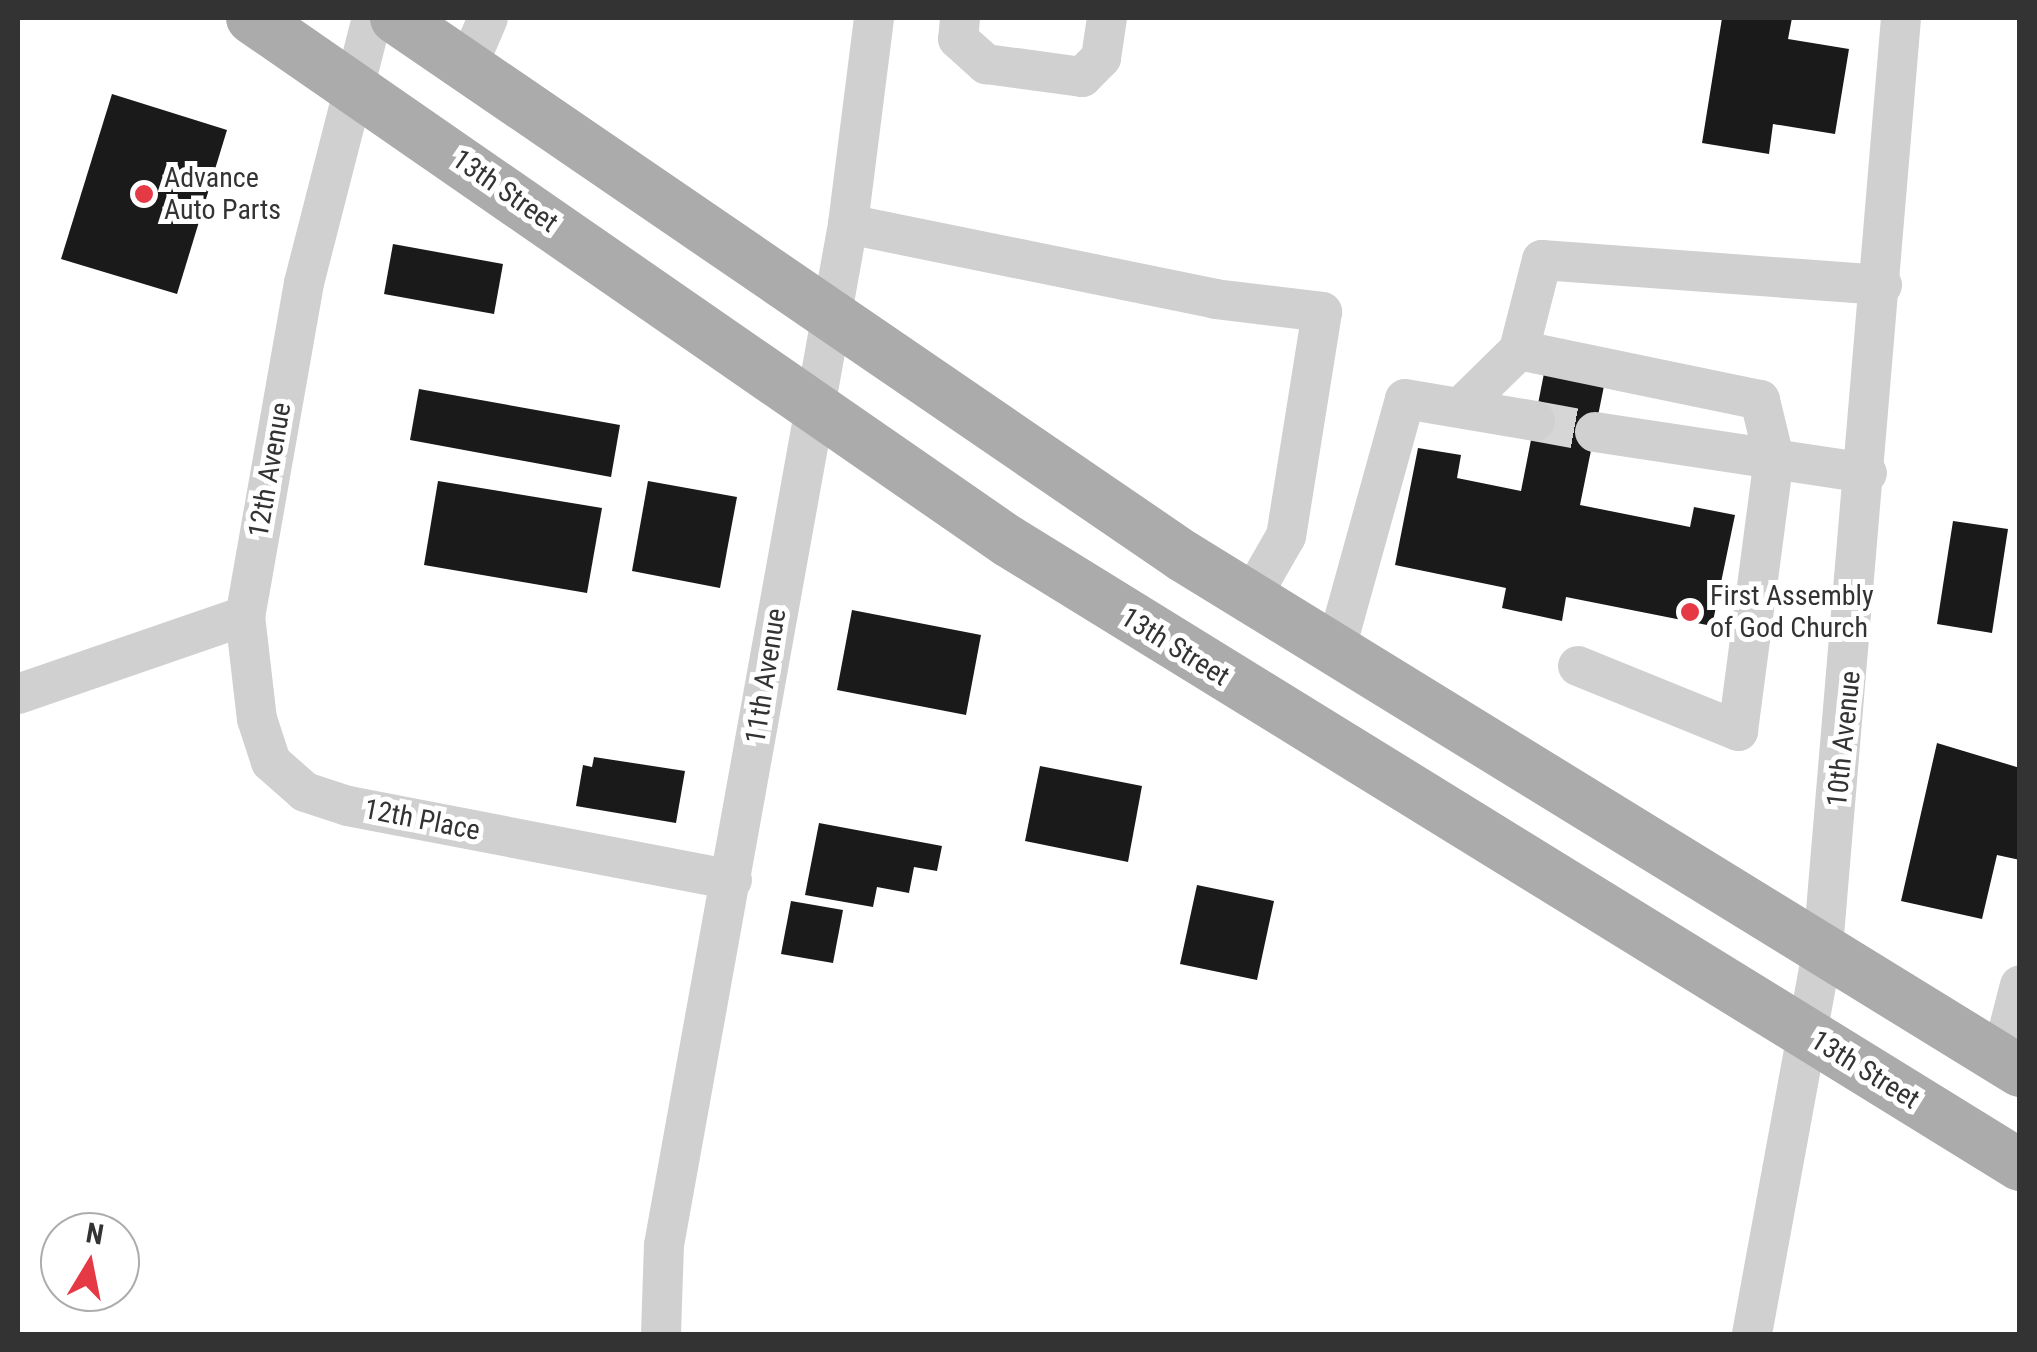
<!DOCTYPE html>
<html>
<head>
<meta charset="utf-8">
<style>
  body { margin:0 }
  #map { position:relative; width:2037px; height:1352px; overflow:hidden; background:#fff; font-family:"Roboto Condensed",sans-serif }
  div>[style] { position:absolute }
  .building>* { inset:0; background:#1a1a1a }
  .minor-tunnel>* { height:40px; margin-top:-20px; transform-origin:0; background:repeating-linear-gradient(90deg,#d6d6d6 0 40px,transparent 0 60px) }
  .minor>* { height:40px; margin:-20px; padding:0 20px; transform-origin:20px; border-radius:20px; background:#d0d0d0 }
  .major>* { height:52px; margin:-26px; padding:0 26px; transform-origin:26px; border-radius:26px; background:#ababab }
  .dots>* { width:28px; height:28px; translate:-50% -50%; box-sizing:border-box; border:5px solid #fff; border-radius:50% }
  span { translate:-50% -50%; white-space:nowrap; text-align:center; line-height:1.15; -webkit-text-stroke:10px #fff; paint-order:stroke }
  .poi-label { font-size:28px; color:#333 }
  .left { translate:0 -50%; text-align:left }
  .street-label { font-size:28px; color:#333 }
  .frame { position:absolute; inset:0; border:20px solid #333; pointer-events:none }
  .north { position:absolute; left:40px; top:1212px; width:100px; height:100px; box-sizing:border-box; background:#fff; border:2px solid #adadad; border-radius:50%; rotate:10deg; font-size:28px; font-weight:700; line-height:40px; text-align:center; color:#333 }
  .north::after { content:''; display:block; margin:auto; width:35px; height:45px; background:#e63946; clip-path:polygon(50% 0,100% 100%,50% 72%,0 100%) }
</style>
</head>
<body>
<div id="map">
  <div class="building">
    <i style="clip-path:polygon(1722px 18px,1792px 18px,1788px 39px,1849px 49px,1835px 134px,1773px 124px,1769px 154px,1702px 143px)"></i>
    <i style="clip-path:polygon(112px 94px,227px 130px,177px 294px,61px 259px)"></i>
    <i style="clip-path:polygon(393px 244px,503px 264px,494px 314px,384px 294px)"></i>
    <i style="clip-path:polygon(1545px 368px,1605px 381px,1580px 505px,1690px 527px,1694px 507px,1735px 515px,1712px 626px,1566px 597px,1562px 621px,1502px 608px,1506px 588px,1395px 565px,1418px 448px,1461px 455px,1457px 478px,1521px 491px)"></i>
    <i style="clip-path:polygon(419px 389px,620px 425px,611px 477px,410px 440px)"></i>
    <i style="clip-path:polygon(438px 481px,602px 508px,587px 593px,424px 565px)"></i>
    <i style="clip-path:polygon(648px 481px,737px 497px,720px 588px,632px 571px)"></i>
    <i style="clip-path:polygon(1953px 521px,2008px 529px,1992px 633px,1937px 624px)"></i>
    <i style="clip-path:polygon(852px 610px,981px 635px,966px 715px,837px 690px)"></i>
    <i style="clip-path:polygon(1937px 743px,2020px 768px,2020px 860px,1997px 855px,1982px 919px,1901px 901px)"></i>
    <i style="clip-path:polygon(594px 757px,685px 771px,676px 823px,576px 806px,583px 765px,592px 767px)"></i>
    <i style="clip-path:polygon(1040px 766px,1142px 786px,1128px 862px,1025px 841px)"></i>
    <i style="clip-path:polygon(819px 823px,942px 846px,937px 871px,914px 867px,909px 893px,877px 887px,873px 907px,805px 895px)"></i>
    <i style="clip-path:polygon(1197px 885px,1274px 901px,1257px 980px,1180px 964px)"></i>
    <i style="clip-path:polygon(791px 901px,843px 910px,833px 963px,781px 954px)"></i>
  </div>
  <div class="minor-tunnel">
    <i style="left:1535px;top:421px;width:61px;rotate:10.4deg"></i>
  </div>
  <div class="minor">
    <i style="left:372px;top:18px;width:274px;rotate:104.4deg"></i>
    <i style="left:304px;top:283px;width:338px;rotate:100deg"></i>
    <i style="left:245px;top:616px;width:104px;rotate:83.4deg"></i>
    <i style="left:257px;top:719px;width:45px;rotate:72deg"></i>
    <i style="left:271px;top:762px;width:45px;rotate:41.4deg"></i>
    <i style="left:305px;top:792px;width:45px;rotate:18deg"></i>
    <i style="left:348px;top:806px;width:391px;rotate:10.9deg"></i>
    <i style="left:960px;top:18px;width:21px;rotate:95deg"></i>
    <i style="left:958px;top:39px;width:38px;rotate:42deg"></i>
    <i style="left:986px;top:64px;width:97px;rotate:7.7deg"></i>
    <i style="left:1082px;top:77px;width:27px;rotate:-45deg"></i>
    <i style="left:1101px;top:58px;width:40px;rotate:-81.5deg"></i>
    <i style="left:467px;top:67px;width:53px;rotate:-66.8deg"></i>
    <i style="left:848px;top:224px;width:375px;rotate:11.5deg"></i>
    <i style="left:1215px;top:299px;width:108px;rotate:6.9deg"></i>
    <i style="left:1322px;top:312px;width:227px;rotate:99.1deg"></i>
    <i style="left:1286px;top:536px;width:70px;rotate:119.8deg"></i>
    <i style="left:1461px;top:407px;width:81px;rotate:-44.5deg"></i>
    <i style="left:1595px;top:432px;width:275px;rotate:8.6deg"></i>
    <i style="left:1336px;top:648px;width:258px;rotate:-74.5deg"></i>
    <i style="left:1405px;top:399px;width:132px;rotate:9.6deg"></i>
    <i style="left:1578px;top:666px;width:173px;rotate:22.1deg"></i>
    <i style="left:1738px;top:731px;width:275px;rotate:-82.5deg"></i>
    <i style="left:1774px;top:458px;width:60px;rotate:-103.6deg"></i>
    <i style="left:1760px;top:400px;width:246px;rotate:-168.3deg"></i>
    <i style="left:1519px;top:350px;width:93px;rotate:-75.7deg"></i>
    <i style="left:1542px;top:260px;width:341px;rotate:4.2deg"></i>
    <i style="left:18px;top:694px;width:240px;rotate:-19deg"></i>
    <i style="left:2001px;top:1059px;width:76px;rotate:-75.6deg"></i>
    <i style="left:661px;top:1334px;width:89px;rotate:-88.1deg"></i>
    <i style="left:664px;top:1245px;width:1037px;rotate:-79.78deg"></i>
    <i style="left:848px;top:224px;width:208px;rotate:-82.8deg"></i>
    <i style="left:1752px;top:1334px;width:393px;rotate:-79.6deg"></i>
    <i style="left:1823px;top:947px;width:932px;rotate:-85.2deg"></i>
  </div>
  <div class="major">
    <i style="left:252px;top:18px;width:919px;rotate:34.68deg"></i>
    <i style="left:1008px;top:541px;width:1189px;rotate:31.66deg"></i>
    <i style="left:396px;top:18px;width:953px;rotate:34.36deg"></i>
    <i style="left:1183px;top:556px;width:983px;rotate:31.6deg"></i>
  </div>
  <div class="dots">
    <i style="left:144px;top:194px;background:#e63946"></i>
    <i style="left:1690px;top:612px;background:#e63946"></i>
  </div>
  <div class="poi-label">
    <span class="left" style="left:164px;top:194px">Advance<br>Auto Parts</span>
    <span class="left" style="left:1710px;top:612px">First Assembly<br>of God Church</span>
  </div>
  <div class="street-label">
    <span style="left:505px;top:191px;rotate:35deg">13th Street</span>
    <span style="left:270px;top:470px;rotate:-80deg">12th Avenue</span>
    <span style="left:1175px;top:647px;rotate:32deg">13th Street</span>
    <span style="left:766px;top:676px;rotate:-81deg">11th Avenue</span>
    <span style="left:1844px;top:739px;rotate:-84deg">10th Avenue</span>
    <span style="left:422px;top:820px;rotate:11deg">12th Place</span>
    <span style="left:1865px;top:1070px;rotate:32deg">13th Street</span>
  </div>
  <div class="frame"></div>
  <div class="north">N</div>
</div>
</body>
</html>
